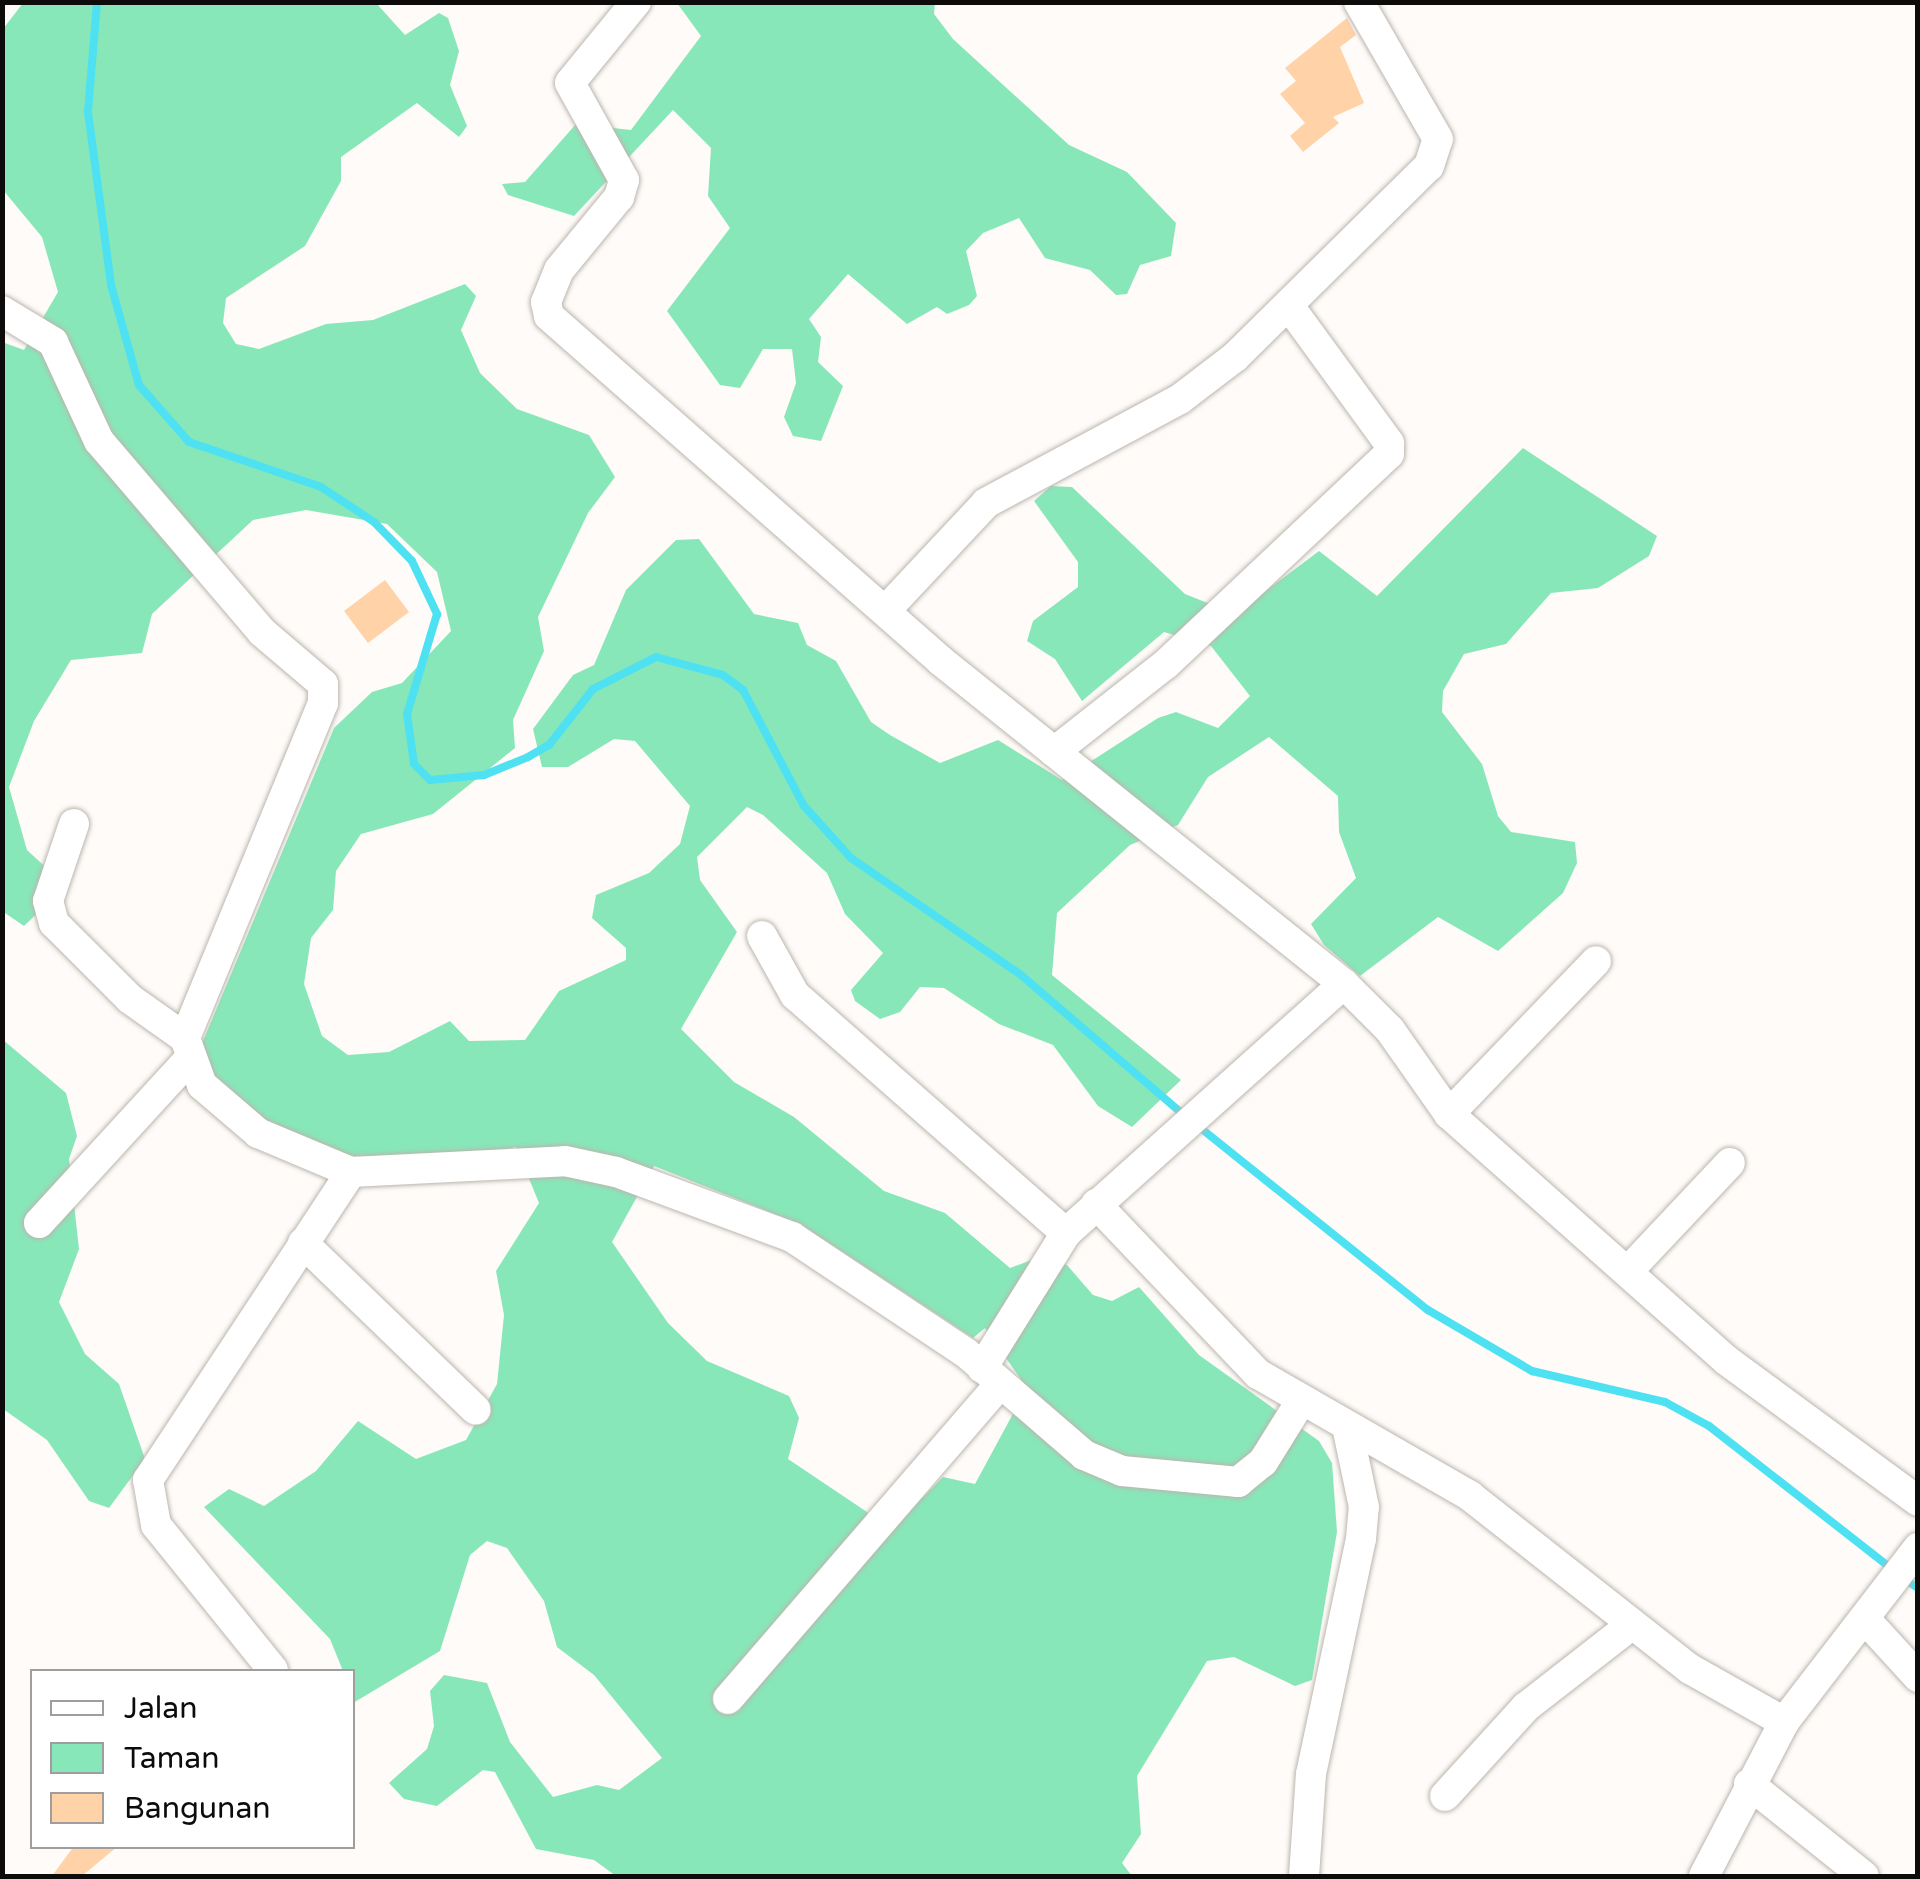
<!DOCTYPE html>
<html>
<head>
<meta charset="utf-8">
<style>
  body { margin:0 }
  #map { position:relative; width:1920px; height:1879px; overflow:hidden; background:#fefbf8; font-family:"Varela Round",sans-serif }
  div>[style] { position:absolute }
  .green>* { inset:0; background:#88e7b9 }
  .stream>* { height:8px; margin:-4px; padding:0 4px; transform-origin:4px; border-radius:4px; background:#4ee1f2 }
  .building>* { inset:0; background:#ffd2a8 }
  .roads { filter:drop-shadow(0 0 2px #bcb5ae) drop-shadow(0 0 2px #bcb5ae) }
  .minor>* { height:30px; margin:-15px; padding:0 15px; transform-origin:15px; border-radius:15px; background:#fff }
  span { translate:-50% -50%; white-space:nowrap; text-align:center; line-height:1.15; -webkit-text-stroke:8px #fff; paint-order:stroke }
  .frame { position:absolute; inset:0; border:5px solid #0e0c0a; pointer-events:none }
  .legend { position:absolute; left:30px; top:1669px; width:325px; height:180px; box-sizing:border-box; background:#fff; border:2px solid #9f9e9d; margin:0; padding:12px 18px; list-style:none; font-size:30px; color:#0e0c0a }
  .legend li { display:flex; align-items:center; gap:20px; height:50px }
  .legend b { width:50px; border:2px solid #9f9e9d }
</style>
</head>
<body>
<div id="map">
  <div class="green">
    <i style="clip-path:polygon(782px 2px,935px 3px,934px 14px,953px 39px,1069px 145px,1127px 172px,1176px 223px,1171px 256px,1140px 265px,1127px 294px,1116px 295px,1090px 270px,1045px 258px,1019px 218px,983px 233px,966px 251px,977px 296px,969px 305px,947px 314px,937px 307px,907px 324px,848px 274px,809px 319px,821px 337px,818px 362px,843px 386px,821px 441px,793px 436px,784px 417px,796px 383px,792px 349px,763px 349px,740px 388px,720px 385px,667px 311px,730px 228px,708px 196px,711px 148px,673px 110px,574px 216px,508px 195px,502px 184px,525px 182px,576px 124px,631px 130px,701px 36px,677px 3px)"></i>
    <i style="clip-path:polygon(evenodd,23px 3px,376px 3px,405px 35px,439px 13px,448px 18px,459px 51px,450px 85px,467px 126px,459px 137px,417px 103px,341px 157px,341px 181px,305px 246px,226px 298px,223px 323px,236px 344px,259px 349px,326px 324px,373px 320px,465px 284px,476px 296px,461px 330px,480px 373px,517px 409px,589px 435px,615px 477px,588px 513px,538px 617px,544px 651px,513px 720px,515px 748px,433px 814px,361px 834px,336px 871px,333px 910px,311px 938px,304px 984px,322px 1036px,348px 1055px,389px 1052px,450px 1021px,469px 1041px,525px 1040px,559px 991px,626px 960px,626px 948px,592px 918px,596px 895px,649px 873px,680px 844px,690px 806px,635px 741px,614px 739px,568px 767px,542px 767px,533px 729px,573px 675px,594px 665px,626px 590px,676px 540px,699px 539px,754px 614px,798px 623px,807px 645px,836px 661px,871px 722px,890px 735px,940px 763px,998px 740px,1062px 780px,1158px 718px,1176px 712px,1218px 728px,1250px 696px,1211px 646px,1164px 632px,1082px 701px,1055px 659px,1027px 641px,1033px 621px,1078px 587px,1078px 562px,1034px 501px,1051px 486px,1072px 487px,1185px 594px,1235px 614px,1319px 551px,1377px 596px,1523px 448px,1657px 536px,1649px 556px,1598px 588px,1551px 593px,1506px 644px,1464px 654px,1443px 691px,1442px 712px,1482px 764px,1498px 816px,1511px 832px,1575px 842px,1577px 863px,1563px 893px,1498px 951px,1438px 917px,1360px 976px,1324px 945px,1311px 924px,1356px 878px,1339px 832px,1338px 796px,1269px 737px,1208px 777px,1178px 825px,1130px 845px,1057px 913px,1052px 975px,1181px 1080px,1132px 1127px,1098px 1106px,1053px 1045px,999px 1024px,944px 988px,920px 987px,900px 1012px,880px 1019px,855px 1001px,851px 990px,883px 953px,845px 914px,827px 873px,763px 815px,747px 807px,697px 857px,700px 880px,737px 932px,681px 1029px,734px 1082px,794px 1117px,884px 1191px,945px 1213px,1010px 1268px,1032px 1260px,1067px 1265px,1093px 1295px,1112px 1301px,1139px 1287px,1199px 1355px,1319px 1441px,1332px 1463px,1337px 1532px,1312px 1680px,1295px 1686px,1234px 1657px,1207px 1661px,1137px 1776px,1141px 1834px,1122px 1863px,1132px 1876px,616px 1876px,594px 1860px,536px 1849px,495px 1772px,483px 1770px,437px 1806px,404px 1799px,389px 1783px,427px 1749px,434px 1726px,430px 1691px,444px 1675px,487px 1683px,510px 1742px,553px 1797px,597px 1785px,619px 1790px,662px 1758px,594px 1675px,557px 1647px,544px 1601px,507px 1548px,487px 1541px,470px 1555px,440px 1651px,353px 1703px,352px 1672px,343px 1671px,330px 1639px,204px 1507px,229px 1489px,264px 1506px,316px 1471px,358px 1421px,416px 1459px,466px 1440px,497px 1384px,504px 1315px,496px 1271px,539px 1203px,516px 1147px,436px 1164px,334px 1154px,256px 1122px,215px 1092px,198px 1053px,334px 728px,372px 692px,402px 683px,451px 631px,437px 572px,387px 524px,306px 510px,253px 520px,152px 614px,142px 653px,71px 660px,34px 721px,9px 787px,27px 850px,66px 886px,24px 926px,2px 911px,2px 342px,24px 350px,58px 292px,42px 237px,3px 190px,3px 29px,23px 3px,654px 1166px,800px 1224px,973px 1338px,985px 1328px,1027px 1388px,975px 1484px,943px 1477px,883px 1538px,867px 1512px,788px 1459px,799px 1418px,789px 1396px,707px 1361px,668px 1323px,612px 1242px,654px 1166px)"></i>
    <i style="clip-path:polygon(2px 1039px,66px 1093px,77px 1136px,69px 1159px,79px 1249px,59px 1302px,85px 1354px,119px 1384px,145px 1459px,109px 1508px,89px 1501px,47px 1440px,3px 1409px)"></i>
  </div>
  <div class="stream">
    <i style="left:97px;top:2px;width:110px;rotate:94.7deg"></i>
    <i style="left:88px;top:112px;width:175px;rotate:82.4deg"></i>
    <i style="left:111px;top:285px;width:104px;rotate:74.4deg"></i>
    <i style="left:139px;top:385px;width:76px;rotate:48.7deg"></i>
    <i style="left:189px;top:442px;width:139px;rotate:18.8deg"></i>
    <i style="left:321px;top:487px;width:64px;rotate:33.4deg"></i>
    <i style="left:374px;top:522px;width:54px;rotate:45.7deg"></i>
    <i style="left:412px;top:561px;width:59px;rotate:64.7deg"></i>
    <i style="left:437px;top:614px;width:104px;rotate:106.7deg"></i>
    <i style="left:407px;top:714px;width:50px;rotate:82deg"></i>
    <i style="left:414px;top:764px;width:23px;rotate:45deg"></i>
    <i style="left:430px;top:780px;width:54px;rotate:-5.3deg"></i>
    <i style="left:484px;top:775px;width:48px;rotate:-22.2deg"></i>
    <i style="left:528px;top:757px;width:24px;rotate:-30deg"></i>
    <i style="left:549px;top:745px;width:71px;rotate:-51.8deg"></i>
    <i style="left:593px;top:689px;width:71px;rotate:-26.9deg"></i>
    <i style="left:656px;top:657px;width:69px;rotate:15deg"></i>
    <i style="left:723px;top:675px;width:25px;rotate:37deg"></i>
    <i style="left:743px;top:690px;width:131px;rotate:62.3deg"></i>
    <i style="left:804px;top:806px;width:70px;rotate:47.9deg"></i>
    <i style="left:851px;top:858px;width:206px;rotate:34.5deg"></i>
    <i style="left:1021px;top:975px;width:219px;rotate:40.7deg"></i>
    <i style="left:1198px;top:1126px;width:295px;rotate:38.7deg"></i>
    <i style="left:1428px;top:1310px;width:121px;rotate:30.4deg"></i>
    <i style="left:1532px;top:1371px;width:137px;rotate:13.1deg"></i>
    <i style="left:1665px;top:1402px;width:50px;rotate:28.6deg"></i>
    <i style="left:1709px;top:1426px;width:234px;rotate:38deg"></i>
    <i style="left:1904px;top:1579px;width:17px;rotate:33deg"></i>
  </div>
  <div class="building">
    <i style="clip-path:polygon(1347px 18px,1356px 35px,1340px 47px,1364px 103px,1333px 117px,1339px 123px,1303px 152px,1290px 136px,1305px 123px,1280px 94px,1296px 81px,1285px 68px)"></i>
    <i style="clip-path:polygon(385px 580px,409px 612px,368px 643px,344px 611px)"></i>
    <i style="clip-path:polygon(74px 1846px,118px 1846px,82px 1876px,52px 1876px)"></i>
  </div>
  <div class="roads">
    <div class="minor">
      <i style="left:636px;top:2px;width:104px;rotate:129.2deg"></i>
      <i style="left:570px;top:83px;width:111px;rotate:60.9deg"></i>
      <i style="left:624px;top:180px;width:18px;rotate:106deg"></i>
      <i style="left:619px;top:197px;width:94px;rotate:129.4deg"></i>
      <i style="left:559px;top:270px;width:35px;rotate:112deg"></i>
      <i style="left:546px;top:302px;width:14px;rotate:78deg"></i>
      <i style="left:549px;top:316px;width:522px;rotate:41.35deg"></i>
      <i style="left:941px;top:661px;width:516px;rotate:38.71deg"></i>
      <i style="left:1344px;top:984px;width:65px;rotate:45deg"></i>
      <i style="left:1390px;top:1030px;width:103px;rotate:54.9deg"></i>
      <i style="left:1449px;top:1114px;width:370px;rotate:41.6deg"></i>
      <i style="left:1726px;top:1360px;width:238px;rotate:36.3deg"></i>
      <i style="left:2px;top:311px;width:60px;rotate:31.3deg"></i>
      <i style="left:53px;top:342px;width:109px;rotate:65.1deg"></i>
      <i style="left:99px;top:441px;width:251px;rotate:49.5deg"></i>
      <i style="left:262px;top:632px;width:80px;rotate:40.4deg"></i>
      <i style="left:323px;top:684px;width:19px;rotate:90deg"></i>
      <i style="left:323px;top:703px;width:362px;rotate:112.4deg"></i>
      <i style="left:185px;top:1038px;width:50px;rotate:70.1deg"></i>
      <i style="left:202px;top:1085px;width:74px;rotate:40.6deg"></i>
      <i style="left:258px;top:1133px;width:101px;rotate:22.8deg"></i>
      <i style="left:351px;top:1172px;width:214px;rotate:-2.9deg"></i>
      <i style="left:565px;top:1161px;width:52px;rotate:12.2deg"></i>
      <i style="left:616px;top:1172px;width:188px;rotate:20.3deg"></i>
      <i style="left:792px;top:1237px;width:209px;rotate:33.7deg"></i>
      <i style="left:966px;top:1353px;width:156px;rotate:40.8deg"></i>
      <i style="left:1084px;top:1455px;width:41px;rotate:22.8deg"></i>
      <i style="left:1122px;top:1471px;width:117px;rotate:5.4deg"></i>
      <i style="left:1238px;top:1482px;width:32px;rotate:-39deg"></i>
      <i style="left:1263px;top:1462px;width:72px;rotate:-58.1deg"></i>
      <i style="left:886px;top:610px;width:146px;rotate:-46.9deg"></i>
      <i style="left:986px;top:503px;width:220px;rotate:-28.2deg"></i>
      <i style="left:1180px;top:399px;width:69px;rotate:-37.4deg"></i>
      <i style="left:1235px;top:357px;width:272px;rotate:-44.6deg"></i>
      <i style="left:1429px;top:166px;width:28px;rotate:-72deg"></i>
      <i style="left:1438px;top:139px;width:158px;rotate:-120deg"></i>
      <i style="left:1054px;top:752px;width:142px;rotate:-38.2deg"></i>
      <i style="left:1166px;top:664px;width:306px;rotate:-43.3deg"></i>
      <i style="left:1389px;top:454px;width:11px;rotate:-90deg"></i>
      <i style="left:1389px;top:443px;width:170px;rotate:-126.1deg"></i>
      <i style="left:74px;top:824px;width:81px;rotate:108.7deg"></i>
      <i style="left:48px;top:901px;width:23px;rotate:75deg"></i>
      <i style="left:54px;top:923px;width:107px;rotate:45deg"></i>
      <i style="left:130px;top:999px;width:67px;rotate:35.3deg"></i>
      <i style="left:762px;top:936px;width:68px;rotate:60.8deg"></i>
      <i style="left:795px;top:995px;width:361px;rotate:41.3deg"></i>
      <i style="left:1449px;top:1114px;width:212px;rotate:-46.1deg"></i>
      <i style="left:1096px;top:1204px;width:235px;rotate:46.4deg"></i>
      <i style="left:1258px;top:1374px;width:245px;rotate:29.9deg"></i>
      <i style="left:1470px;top:1496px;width:280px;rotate:38.2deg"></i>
      <i style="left:1690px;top:1669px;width:108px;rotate:29.4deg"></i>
      <i style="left:39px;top:1223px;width:224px;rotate:-47.5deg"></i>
      <i style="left:303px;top:1243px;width:240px;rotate:44deg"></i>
      <i style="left:1629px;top:1270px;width:147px;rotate:-46.7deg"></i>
      <i style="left:982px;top:1368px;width:159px;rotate:-58.1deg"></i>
      <i style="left:1066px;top:1233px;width:373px;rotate:-41.9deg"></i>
      <i style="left:1865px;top:1619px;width:79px;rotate:47.6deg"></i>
      <i style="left:273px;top:1670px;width:186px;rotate:-128.9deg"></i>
      <i style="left:156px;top:1525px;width:46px;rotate:-100.1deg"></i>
      <i style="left:148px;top:1480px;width:369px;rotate:-56.6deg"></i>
      <i style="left:728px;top:1699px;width:416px;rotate:-49.2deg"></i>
      <i style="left:1749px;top:1784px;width:147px;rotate:38.7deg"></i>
      <i style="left:1445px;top:1796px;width:120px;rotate:-47.7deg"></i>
      <i style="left:1526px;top:1707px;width:132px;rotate:-37.9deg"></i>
      <i style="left:1304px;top:1876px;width:102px;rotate:-86.1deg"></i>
      <i style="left:1311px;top:1774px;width:240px;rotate:-78deg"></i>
      <i style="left:1361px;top:1539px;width:32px;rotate:-85deg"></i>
      <i style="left:1364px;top:1507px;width:78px;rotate:-101.9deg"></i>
      <i style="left:1704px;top:1876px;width:174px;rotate:-62.5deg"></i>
      <i style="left:1784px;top:1722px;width:220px;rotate:-52.4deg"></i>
    </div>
  </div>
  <div class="frame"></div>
  <ul class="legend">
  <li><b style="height:12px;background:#fff"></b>Jalan</li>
  <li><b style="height:28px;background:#88e7b9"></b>Taman</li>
  <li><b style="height:28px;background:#ffd2a8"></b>Bangunan</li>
  </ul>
</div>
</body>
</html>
